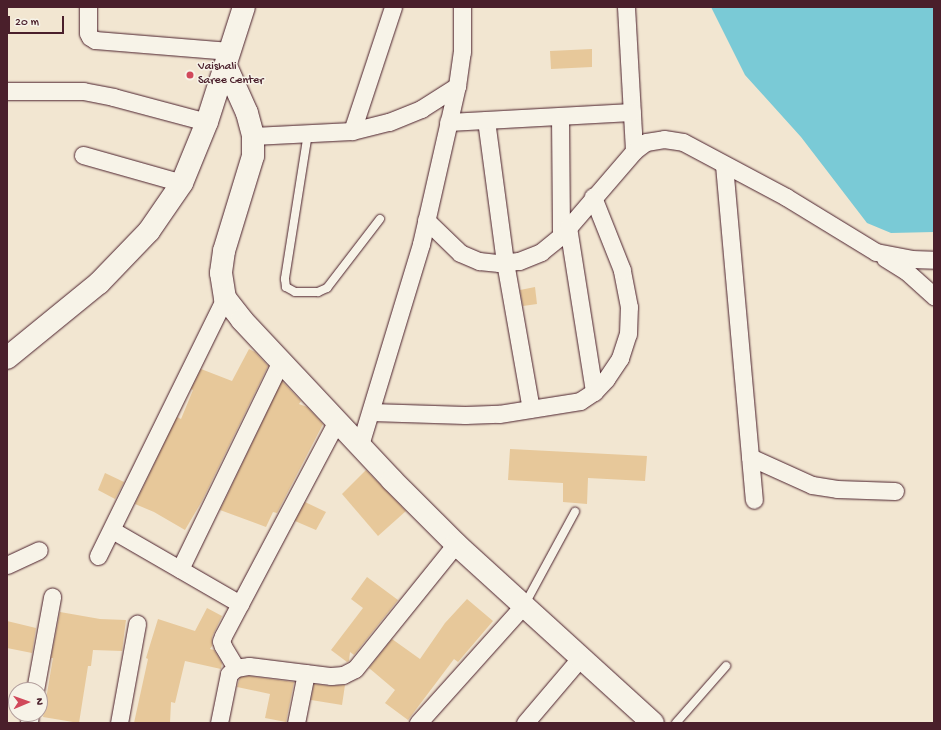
<!DOCTYPE html>
<html>
<head>
<meta charset="utf-8">
<style>
  body { margin:0 }
  #map { position:relative; width:941px; height:730px; overflow:hidden; background:#f2e6d1; font-family:"Gochi Hand",sans-serif }
  div>[style] { position:absolute }
  .water>* { inset:0; background:#7acad6 }
  .building>* { inset:0; background:#e7c89a }
  .roads { filter:drop-shadow(0 0 1px #4a1f2b) drop-shadow(0 0 1px #4a1f2b) }
  .lane>* { height:8px; margin:-4px; padding:0 4px; transform-origin:4px; border-radius:4px; background:#f7f3e8 }
  .street>* { height:17px; margin:-8.5px; padding:0 8.5px; transform-origin:8.5px; border-radius:8.5px; background:#f7f3e8 }
  .secondary>* { height:22px; margin:-11px; padding:0 11px; transform-origin:11px; border-radius:11px; background:#f7f3e8 }
  .dots>* { width:11px; height:11px; translate:-50% -50%; box-sizing:border-box; border:2px solid #f7f3e8; border-radius:50% }
  span { translate:-50% -50%; white-space:nowrap; text-align:center; line-height:1.15; -webkit-text-stroke:3px #f7f3e8; paint-order:stroke }
  .poi-label { font-size:12px; color:#4a1f2b }
  .left { translate:0 -50%; text-align:left }
  .frame { position:absolute; inset:0; border:8px solid #4a1f2b; pointer-events:none }
  .north { position:absolute; left:8px; top:682px; width:40px; height:40px; box-sizing:border-box; background:#f7f3e8; border:1px solid #b29e9c; border-radius:50%; rotate:88deg; font-size:11px; font-weight:700; line-height:16px; text-align:center; color:#4a1f2b }
  .north::after { content:''; display:block; margin:auto; width:14px; height:18px; background:#d1495b; clip-path:polygon(50% 0,100% 100%,50% 72%,0 100%) }
  .scale { position:absolute; left:8px; top:16px; width:56px; height:18px; box-sizing:border-box; border:2px solid #4a1f2b; border-top:0; padding-left:5px; font-size:12px; line-height:14px; white-space:nowrap; color:#4a1f2b; -webkit-text-stroke:3px #f7f3e8; paint-order:stroke }
</style>
</head>
<body>
<div id="map">
  <div class="water">
    <i style="clip-path:polygon(711px 7px,934px 7px,934px 232px,891px 233px,867px 223px,801px 137px,745px 75px)"></i>
  </div>
  <div class="building">
    <i style="clip-path:polygon(592px 49px,592px 67px,551px 69px,550px 51px)"></i>
    <i style="clip-path:polygon(535px 287px,537px 304px,523px 306px,520px 290px)"></i>
    <i style="clip-path:polygon(249px 349px,255px 352px,268px 366px,202px 501px,185px 530px,154px 512px,135px 504px,177px 417px,181px 419px,193px 390px,191px 389px,201px 369px,232px 381px)"></i>
    <i style="clip-path:polygon(282px 381px,301px 401px,299px 404px,307px 407px,323px 424px,277px 513px,273px 512px,266px 527px,220px 510px)"></i>
    <i style="clip-path:polygon(510px 449px,647px 456px,645px 481px,588px 478px,587px 504px,563px 502px,563px 483px,508px 480px)"></i>
    <i style="clip-path:polygon(366px 470px,406px 511px,378px 536px,342px 494px)"></i>
    <i style="clip-path:polygon(105px 473px,124px 482px,115px 499px,98px 490px)"></i>
    <i style="clip-path:polygon(305px 502px,326px 512px,316px 530px,295px 521px)"></i>
    <i style="clip-path:polygon(367px 577px,398px 600px,354px 655px,350px 652px,349px 661px,347px 662px,331px 650px,363px 608px,351px 599px)"></i>
    <i style="clip-path:polygon(467px 599px,493px 621px,458px 662px,454px 659px,408px 720px,385px 703px,395px 690px,369px 668px,392px 639px,420px 659px,445px 623px)"></i>
    <i style="clip-path:polygon(207px 608px,222px 616px,212px 637px,212px 646px,210px 649px,214px 650px,222px 663px,221px 669px,185px 661px,175px 703px,171px 702px,170px 723px,134px 723px,148px 659px,146px 658px,158px 619px,195px 631px)"></i>
    <i style="clip-path:polygon(60px 612px,100px 619px,126px 620px,122px 651px,93px 650px,91px 666px,88px 666px,79px 723px,43px 717px,53px 658px,51px 658px)"></i>
    <i style="clip-path:polygon(7px 621px,36px 628px,32px 653px,7px 648px)"></i>
    <i style="clip-path:polygon(249px 676px,294px 682px,286px 722px,265px 718px,270px 694px,237px 687px,240px 677px)"></i>
    <i style="clip-path:polygon(314px 684px,330px 686px,345px 685px,342px 705px,311px 700px)"></i>
  </div>
  <div class="roads">
    <div class="lane">
      <i style="left:308px;top:133px;width:148px;rotate:99deg"></i>
      <i style="left:285px;top:279px;width:8px;rotate:83deg"></i>
      <i style="left:286px;top:287px;width:10px;rotate:29deg"></i>
      <i style="left:295px;top:292px;width:23px"></i>
      <i style="left:318px;top:292px;width:10px;rotate:-24deg"></i>
      <i style="left:327px;top:288px;width:87px;rotate:-52.5deg"></i>
      <i style="left:525px;top:604px;width:105px;rotate:-61.5deg"></i>
      <i style="left:676px;top:723px;width:76px;rotate:-48.7deg"></i>
    </div>
    <div class="street">
      <i style="left:88px;top:7px;width:26px;rotate:90deg"></i>
      <i style="left:88px;top:33px;width:4px;rotate:63deg"></i>
      <i style="left:90px;top:37px;width:6px;rotate:31deg"></i>
      <i style="left:95px;top:40px;width:135px;rotate:4.7deg"></i>
      <i style="left:626px;top:7px;width:144px;rotate:86.8deg"></i>
      <i style="left:7px;top:91px;width:76px"></i>
      <i style="left:83px;top:91px;width:31px;rotate:11deg"></i>
      <i style="left:113px;top:97px;width:97px;rotate:14.9deg"></i>
      <i style="left:560px;top:116px;width:120px;rotate:89.5deg"></i>
      <i style="left:486px;top:120px;width:143px;rotate:82.4deg"></i>
      <i style="left:505px;top:262px;width:149px;rotate:80deg"></i>
      <i style="left:448px;top:122px;width:184px;rotate:-3.1deg"></i>
      <i style="left:352px;top:131px;width:131px;rotate:-71.7deg"></i>
      <i style="left:253px;top:136px;width:99px;rotate:-2.9deg"></i>
      <i style="left:352px;top:131px;width:38px;rotate:-14deg"></i>
      <i style="left:389px;top:122px;width:35px;rotate:-22deg"></i>
      <i style="left:421px;top:109px;width:43px;rotate:-32.6deg"></i>
      <i style="left:83px;top:155px;width:103px;rotate:15.8deg"></i>
      <i style="left:724px;top:165px;width:336px;rotate:84.9deg"></i>
      <i style="left:426px;top:220px;width:47px;rotate:44.1deg"></i>
      <i style="left:460px;top:253px;width:21px;rotate:23deg"></i>
      <i style="left:479px;top:261px;width:20px;rotate:6deg"></i>
      <i style="left:499px;top:263px;width:20px;rotate:-6deg"></i>
      <i style="left:519px;top:261px;width:24px;rotate:-22deg"></i>
      <i style="left:541px;top:252px;width:26px;rotate:-39deg"></i>
      <i style="left:561px;top:236px;width:112px;rotate:-49.3deg"></i>
      <i style="left:634px;top:151px;width:15px;rotate:-37deg"></i>
      <i style="left:646px;top:142px;width:18px;rotate:-9deg"></i>
      <i style="left:664px;top:139px;width:19px;rotate:9deg"></i>
      <i style="left:683px;top:142px;width:117px;rotate:28.1deg"></i>
      <i style="left:786px;top:197px;width:105px;rotate:31.4deg"></i>
      <i style="left:876px;top:252px;width:36px;rotate:11deg"></i>
      <i style="left:911px;top:259px;width:23px;rotate:2deg"></i>
      <i style="left:568px;top:227px;width:167px;rotate:81deg"></i>
      <i style="left:885px;top:258px;width:25px;rotate:32deg"></i>
      <i style="left:906px;top:271px;width:38px;rotate:42deg"></i>
      <i style="left:371px;top:412px;width:94px;rotate:1.8deg"></i>
      <i style="left:465px;top:415px;width:34px;rotate:-2deg"></i>
      <i style="left:499px;top:414px;width:82px;rotate:-9.1deg"></i>
      <i style="left:580px;top:401px;width:17px;rotate:-33deg"></i>
      <i style="left:594px;top:392px;width:18px;rotate:-47deg"></i>
      <i style="left:606px;top:379px;width:25px;rotate:-56deg"></i>
      <i style="left:620px;top:358px;width:25px;rotate:-72deg"></i>
      <i style="left:628px;top:334px;width:27px;rotate:-88deg"></i>
      <i style="left:629px;top:307px;width:38px;rotate:-101deg"></i>
      <i style="left:622px;top:270px;width:79px;rotate:-111.7deg"></i>
      <i style="left:360px;top:445px;width:210px;rotate:-73.1deg"></i>
      <i style="left:421px;top:244px;width:162px;rotate:-77.2deg"></i>
      <i style="left:457px;top:86px;width:34px;rotate:-82deg"></i>
      <i style="left:462px;top:52px;width:45px;rotate:-90deg"></i>
      <i style="left:750px;top:457px;width:68px;rotate:24.3deg"></i>
      <i style="left:812px;top:485px;width:25px;rotate:9deg"></i>
      <i style="left:837px;top:489px;width:58px;rotate:2deg"></i>
      <i style="left:112px;top:530px;width:148px;rotate:30deg"></i>
      <i style="left:98px;top:556px;width:288px;rotate:-63.8deg"></i>
      <i style="left:7px;top:565px;width:35px;rotate:-25deg"></i>
      <i style="left:180px;top:569px;width:231px;rotate:-64.1deg"></i>
      <i style="left:236px;top:668px;width:26px;rotate:-121deg"></i>
      <i style="left:223px;top:646px;width:5px;rotate:-112deg"></i>
      <i style="left:221px;top:641px;width:5px;rotate:-68deg"></i>
      <i style="left:223px;top:636px;width:243px;rotate:-62.1deg"></i>
      <i style="left:35px;top:690px;width:95px;rotate:-79.6deg"></i>
      <i style="left:29px;top:723px;width:9px;rotate:-84deg"></i>
      <i style="left:119px;top:723px;width:101px;rotate:-79.7deg"></i>
      <i style="left:219px;top:723px;width:50px;rotate:-78.5deg"></i>
      <i style="left:229px;top:674px;width:9px;rotate:-41deg"></i>
      <i style="left:236px;top:668px;width:13px;rotate:-9deg"></i>
      <i style="left:249px;top:666px;width:83px;rotate:7deg"></i>
      <i style="left:331px;top:676px;width:12px;rotate:-5deg"></i>
      <i style="left:343px;top:675px;width:13px;rotate:-27deg"></i>
      <i style="left:355px;top:669px;width:161px;rotate:-51.1deg"></i>
      <i style="left:296px;top:723px;width:51px;rotate:-78.7deg"></i>
      <i style="left:418px;top:723px;width:159px;rotate:-48.1deg"></i>
      <i style="left:525px;top:723px;width:87px;rotate:-49.7deg"></i>
    </div>
    <div class="secondary">
      <i style="left:226px;top:66px;width:51px;rotate:65.9deg"></i>
      <i style="left:247px;top:113px;width:24px;rotate:75deg"></i>
      <i style="left:253px;top:136px;width:20px;rotate:90deg"></i>
      <i style="left:253px;top:156px;width:99px;rotate:107deg"></i>
      <i style="left:224px;top:251px;width:22px;rotate:98deg"></i>
      <i style="left:221px;top:273px;width:25px;rotate:81deg"></i>
      <i style="left:225px;top:298px;width:28px;rotate:52deg"></i>
      <i style="left:242px;top:320px;width:219px;rotate:46.8deg"></i>
      <i style="left:392px;top:480px;width:91px;rotate:45deg"></i>
      <i style="left:456px;top:544px;width:266px;rotate:42.3deg"></i>
      <i style="left:7px;top:358px;width:119px;rotate:-39.2deg"></i>
      <i style="left:99px;top:283px;width:72px;rotate:-46.1deg"></i>
      <i style="left:149px;top:231px;width:58px;rotate:-55.5deg"></i>
      <i style="left:182px;top:183px;width:66px;rotate:-67.7deg"></i>
      <i style="left:207px;top:122px;width:121px;rotate:-72.2deg"></i>
    </div>
  </div>
  <div class="dots">
    <i style="left:190px;top:75px;background:#d1495b"></i>
  </div>
  <div class="poi-label">
    <span class="left" style="left:198px;top:75px">Vaishali<br>Saree Center</span>
  </div>
  <div class="frame"></div>
  <div class="north">N</div>
  <div class="scale">20 m</div>
</div>
</body>
</html>
